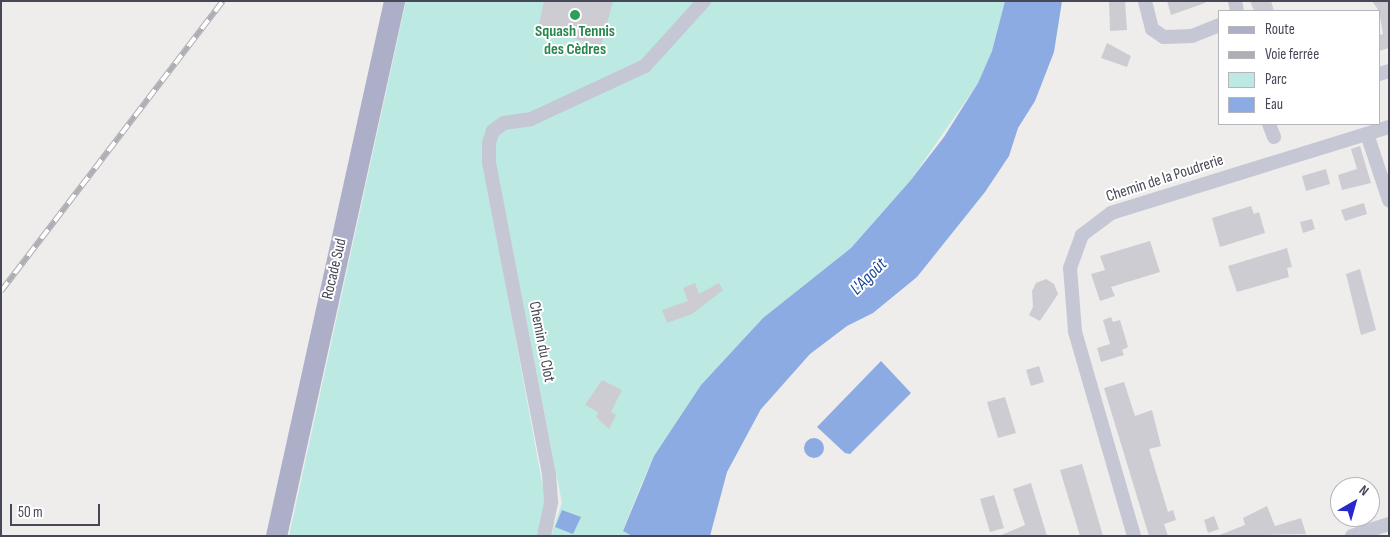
<!DOCTYPE html>
<html>
<head>
<meta charset="utf-8">
<style>
  body { margin:0 }
  #map { position:relative; width:1390px; height:537px; overflow:hidden; background:#eeedeb; font-family:"Sofia Sans Condensed",sans-serif }
  div>[style] { position:absolute }
  .green>* { inset:0; background:#bce9e1 }
  .water>* { inset:0; background:#8dabe3 }
  .round { border-radius:50% }
  .building>* { inset:0; background:#cdccd3 }
  .minor>* { height:14px; margin:-7px; padding:0 7px; transform-origin:7px; border-radius:7px; background:#c6c7d5 }
  .primary>* { height:21px; margin:-10.5px; padding:0 10.5px; transform-origin:10.5px; border-radius:10.5px; background:#adafc9 }
  .rail>* { height:5.5px; margin-top:-2.75px; transform-origin:0; background:repeating-linear-gradient(90deg,#fff 0 11px,#afaeb5 0 22px); box-sizing:border-box; border-block:1px solid #afaeb5 }
  .dots>* { width:14px; height:14px; translate:-50% -50%; box-sizing:border-box; border:2px solid #fff; border-radius:50% }
  span { translate:-50% -50%; white-space:nowrap; text-align:center; line-height:1.15; -webkit-text-stroke:4px #fff; paint-order:stroke }
  .leisure-label { font-size:16px; color:#27864d; font-weight:700 }
  .street-label { font-size:16px; color:#464757 }
  .water-label { font-size:18px; color:#184597; font-style:italic }
  .frame { position:absolute; inset:0; border:2px solid #464757; pointer-events:none }
  .legend { position:absolute; left:1218px; top:10px; width:162px; height:115px; box-sizing:border-box; background:#fff; border:1px solid #b5b5bc; margin:0; padding:6px 9px; list-style:none; font-size:15px; color:#464757 }
  .legend li { display:flex; align-items:center; gap:10px; height:25px }
  .legend b { width:25px; border:1px solid #b5b5bc }
  .north { position:absolute; left:1330px; top:477px; width:50px; height:50px; box-sizing:border-box; background:#fff; border:1px solid #b5b5bc; border-radius:50%; rotate:38deg; font-size:14px; font-weight:700; line-height:20px; text-align:center; color:#464757 }
  .north::after { content:''; display:block; margin:auto; width:18px; height:22px; background:#2828cb; clip-path:polygon(50% 0,100% 100%,50% 72%,0 100%) }
  .scale { position:absolute; left:10px; top:504px; width:90px; height:22px; box-sizing:border-box; border:2px solid #464757; border-top:0; padding-left:6px; font-size:15px; line-height:18px; white-space:nowrap; color:#464757; -webkit-text-stroke:4px #fff; paint-order:stroke }
</style>
</head>
<body>
<div id="map">
  <div class="green">
    <i style="clip-path:polygon(406px 1px,1005px 1px,992px 51px,978px 83px,910px 181px,851px 248px,763px 318px,701px 385px,654px 456px,641px 485px,623px 530px,632px 536px,551px 536px,562px 503px,498px 174px,483px 162px,543px 488px,545px 509px,538px 536px,289px 536px)"></i>
  </div>
  <div class="water">
    <i style="clip-path:polygon(1005px 1px,1062px 1px,1054px 52px,1035px 101px,1018px 128px,1009px 156px,985px 192px,917px 277px,873px 313px,847px 326px,810px 354px,761px 409px,727px 472px,710px 536px,632px 536px,623px 531px,654px 456px,701px 385px,763px 318px,851px 248px,910px 181px,944px 137px,978px 83px,992px 51px)"></i>
    <i style="clip-path:polygon(881px 361px,911px 393px,850px 454px,845px 453px,817px 427px)"></i>
    <i class="round" style="left:804px;top:438px;width:20px;height:20px"></i>
    <i style="clip-path:polygon(562px 510px,581px 517px,573px 534px,555px 527px)"></i>
  </div>
  <div class="building">
    <i style="clip-path:polygon(544px 1px,613px 1px,601px 46px,538px 29px)"></i>
    <i style="clip-path:polygon(1109px 1px,1125px 1px,1127px 30px,1110px 31px)"></i>
    <i style="clip-path:polygon(1167px 1px,1205px 1px,1205px 3px,1171px 15px)"></i>
    <i style="clip-path:polygon(1250px 1px,1271px 1px,1274px 11px,1254px 11px)"></i>
    <i style="clip-path:polygon(1372px 1px,1389px 1px,1389px 48px,1379px 51px,1379px 35px,1383px 34px,1379px 11px)"></i>
    <i style="clip-path:polygon(1107px 43px,1131px 56px,1127px 67px,1101px 58px)"></i>
    <i style="clip-path:polygon(1360px 146px,1371px 183px,1342px 190px,1338px 175px,1357px 169px,1351px 149px)"></i>
    <i style="clip-path:polygon(1326px 169px,1330px 184px,1306px 191px,1302px 176px)"></i>
    <i style="clip-path:polygon(1364px 203px,1367px 214px,1345px 221px,1341px 210px)"></i>
    <i style="clip-path:polygon(1251px 206px,1254px 214px,1259px 212px,1265px 233px,1220px 247px,1212px 218px)"></i>
    <i style="clip-path:polygon(1312px 219px,1315px 229px,1303px 233px,1300px 222px)"></i>
    <i style="clip-path:polygon(1150px 241px,1160px 272px,1111px 287px,1115px 296px,1100px 301px,1091px 274px,1105px 270px,1100px 256px)"></i>
    <i style="clip-path:polygon(1287px 248px,1292px 267px,1287px 268px,1289px 277px,1237px 292px,1228px 266px)"></i>
    <i style="clip-path:polygon(1360px 269px,1376px 330px,1361px 335px,1346px 274px)"></i>
    <i style="clip-path:polygon(1046px 279px,1054px 284px,1058px 294px,1040px 321px,1029px 315px,1033px 307px,1032px 291px,1036px 283px)"></i>
    <i style="clip-path:polygon(695px 283px,699px 294px,719px 283px,723px 290px,692px 314px,667px 323px,662px 310px,688px 301px,683px 288px)"></i>
    <i style="clip-path:polygon(1111px 317px,1113px 322px,1120px 320px,1128px 347px,1122px 350px,1124px 355px,1101px 362px,1097px 348px,1110px 344px,1103px 320px)"></i>
    <i style="clip-path:polygon(1039px 366px,1044px 382px,1031px 386px,1026px 370px)"></i>
    <i style="clip-path:polygon(602px 380px,622px 390px,611px 412px,616px 415px,609px 429px,596px 417px,598px 412px,585px 405px)"></i>
    <i style="clip-path:polygon(1124px 382px,1135px 416px,1152px 410px,1161px 446px,1149px 449px,1168px 512px,1173px 510px,1176px 520px,1164px 524px,1168px 536px,1149px 536px,1104px 388px)"></i>
    <i style="clip-path:polygon(1005px 397px,1016px 433px,998px 438px,987px 402px)"></i>
    <i style="clip-path:polygon(1082px 464px,1103px 536px,1080px 536px,1060px 470px)"></i>
    <i style="clip-path:polygon(1031px 483px,1047px 536px,999px 536px,1025px 525px,1013px 489px)"></i>
    <i style="clip-path:polygon(994px 495px,1004px 528px,990px 532px,980px 499px)"></i>
    <i style="clip-path:polygon(1267px 506px,1275px 526px,1301px 518px,1306px 534px,1217px 536px,1245px 525px,1243px 518px)"></i>
    <i style="clip-path:polygon(1214px 516px,1219px 529px,1208px 533px,1204px 520px)"></i>
  </div>
  <div class="minor">
    <i style="left:1145px;top:1px;width:29px;rotate:76deg"></i>
    <i style="left:1152px;top:29px;width:14px;rotate:34deg"></i>
    <i style="left:1164px;top:37px;width:28px;rotate:-2deg"></i>
    <i style="left:1192px;top:36px;width:29px;rotate:-22deg"></i>
    <i style="left:1235px;top:1px;width:10px;rotate:79deg"></i>
    <i style="left:1379px;top:74px;width:10px;rotate:-17deg"></i>
    <i style="left:1269px;top:124px;width:14px;rotate:69deg"></i>
    <i style="left:1367px;top:134px;width:70px;rotate:71.6deg"></i>
    <i style="left:544px;top:536px;width:35px;rotate:-78deg"></i>
    <i style="left:551px;top:502px;width:28px;rotate:-94deg"></i>
    <i style="left:549px;top:474px;width:317px;rotate:-100.9deg"></i>
    <i style="left:489px;top:163px;width:20px;rotate:-90deg"></i>
    <i style="left:489px;top:143px;width:13px;rotate:-72deg"></i>
    <i style="left:493px;top:131px;width:14px;rotate:-36deg"></i>
    <i style="left:504px;top:123px;width:27px;rotate:-8deg"></i>
    <i style="left:531px;top:119px;width:126px;rotate:-24.9deg"></i>
    <i style="left:645px;top:66px;width:88px;rotate:-47.8deg"></i>
    <i style="left:1134px;top:536px;width:213px;rotate:-106.1deg"></i>
    <i style="left:1075px;top:331px;width:63px;rotate:-94.5deg"></i>
    <i style="left:1070px;top:268px;width:35px;rotate:-70deg"></i>
    <i style="left:1082px;top:235px;width:36px;rotate:-37deg"></i>
    <i style="left:1111px;top:213px;width:291px;rotate:-17.2deg"></i>
    <i style="left:1352px;top:536px;width:39px;rotate:-18deg"></i>
  </div>
  <div class="primary">
    <i style="left:276px;top:536px;width:548px;rotate:-77.56deg"></i>
  </div>
  <div class="rail">
    <i style="left:1px;top:291px;width:365px;rotate:-52.6deg"></i>
  </div>
  <div class="dots">
    <i style="left:575px;top:15px;background:#2e9e5b"></i>
  </div>
  <div class="leisure-label">
    <span style="left:575px;top:41px">Squash Tennis<br>des Cèdres</span>
  </div>
  <div class="street-label">
    <span style="left:1165px;top:179px;rotate:-18deg">Chemin de la Poudrerie</span>
    <span style="left:335px;top:269px;rotate:-77deg">Rocade Sud</span>
    <span style="left:541px;top:342px;rotate:79deg">Chemin du Clot</span>
  </div>
  <div class="water-label">
    <span style="left:869px;top:277px;rotate:-45deg">L'Agoût</span>
  </div>
  <div class="frame"></div>
  <ul class="legend">
  <li><b style="height:6px;background:#adafc9"></b>Route</li>
  <li><b style="height:6px;background:#afaeb5"></b>Voie ferrée</li>
  <li><b style="height:14px;background:#bce9e1"></b>Parc</li>
  <li><b style="height:14px;background:#8dabe3"></b>Eau</li>
  </ul>
  <div class="north">N</div>
  <div class="scale">50 m</div>
</div>
</body>
</html>
